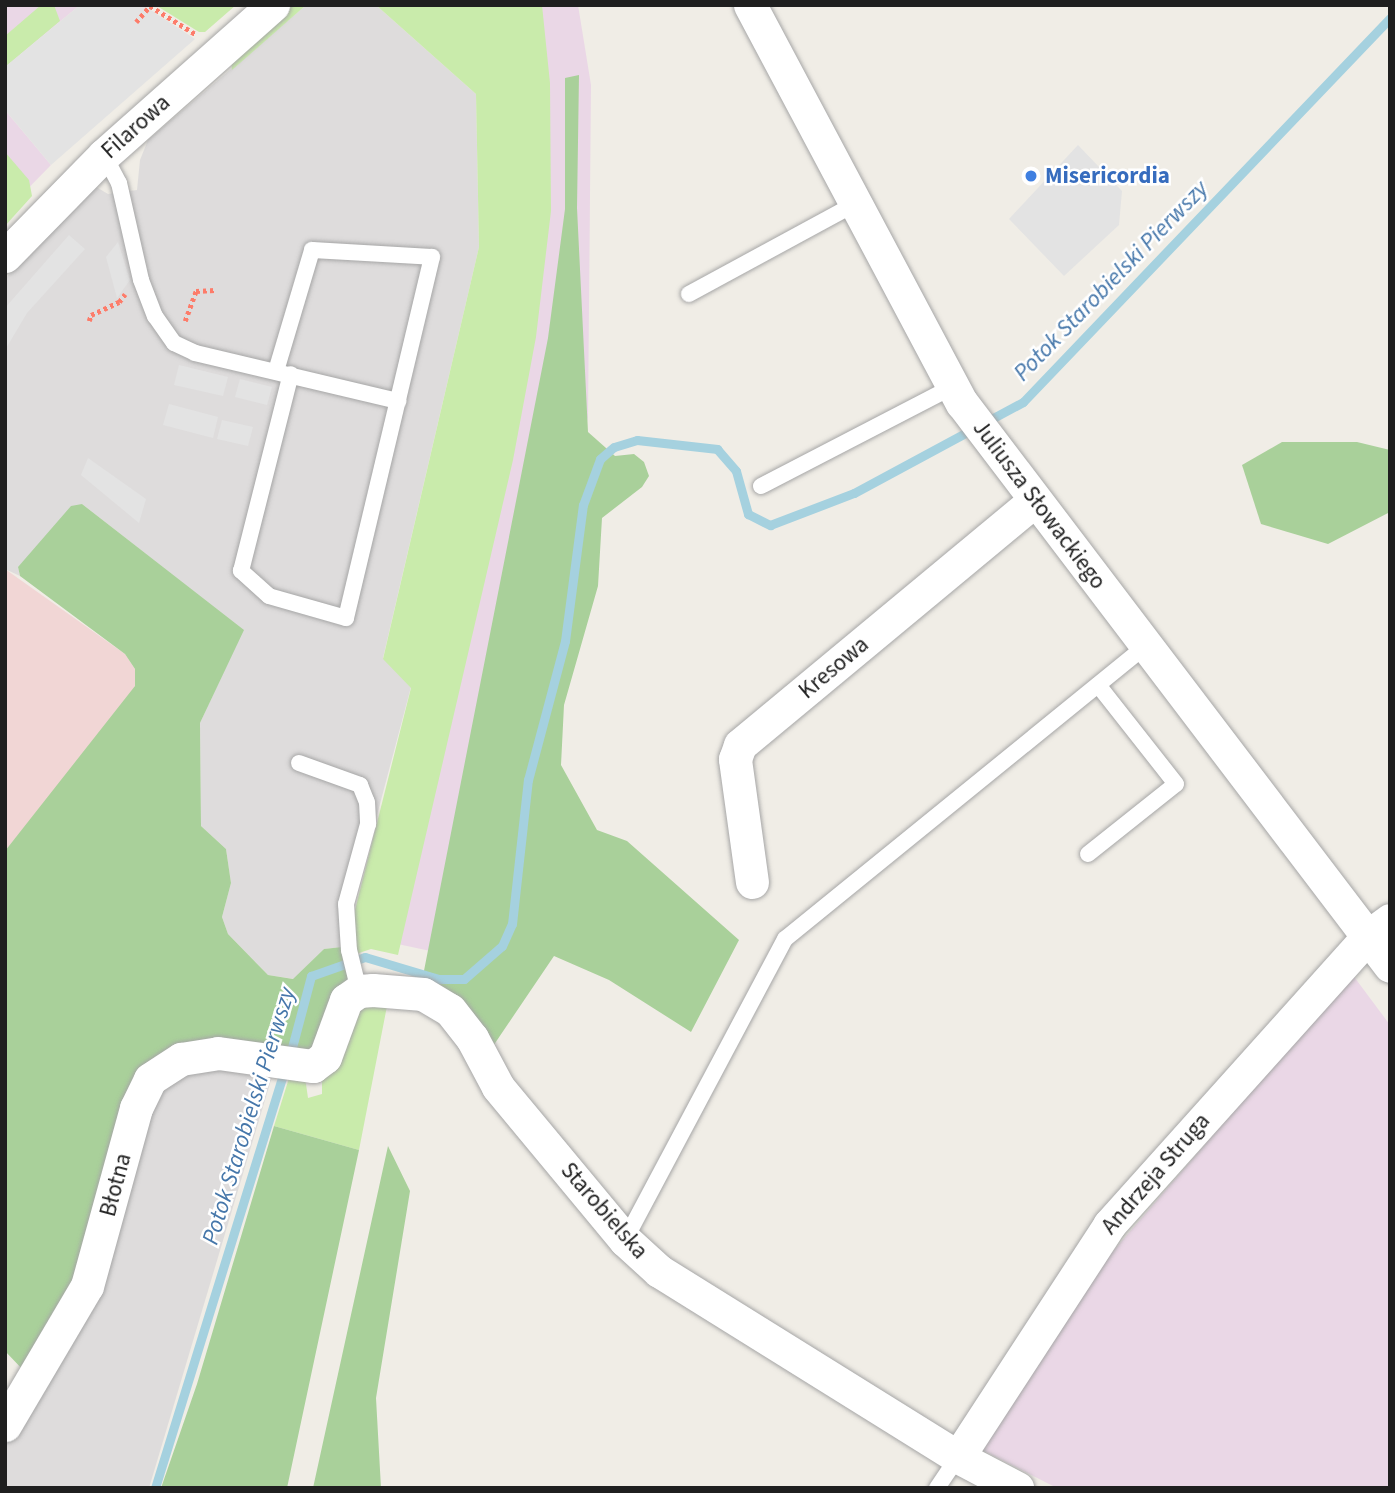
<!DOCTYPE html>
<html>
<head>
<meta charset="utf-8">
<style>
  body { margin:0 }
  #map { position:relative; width:1395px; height:1493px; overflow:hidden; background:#f0ede6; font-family:"Source Sans 3",sans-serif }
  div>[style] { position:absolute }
  .residential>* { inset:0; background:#dedcdc }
  .commercial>* { inset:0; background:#f1d6d5 }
  .industrial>* { inset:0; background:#ead7e6 }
  .grass>* { inset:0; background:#c9ebab }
  .forest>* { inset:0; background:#a9d09a }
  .parking>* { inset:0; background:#e3e3e3 }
  .stream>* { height:9px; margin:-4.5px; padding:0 4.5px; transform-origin:4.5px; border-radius:4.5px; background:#a5d1df }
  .path>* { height:4.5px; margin-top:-2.25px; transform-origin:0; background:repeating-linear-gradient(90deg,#fd7c6a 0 3.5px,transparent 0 7px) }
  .roads { filter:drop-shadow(0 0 2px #a6a6a6) drop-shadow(0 0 2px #a6a6a6) }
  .lane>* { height:16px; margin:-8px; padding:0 8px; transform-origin:8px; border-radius:8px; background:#fff }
  .street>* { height:33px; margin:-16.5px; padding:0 16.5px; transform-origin:16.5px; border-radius:16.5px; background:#fff }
  .dots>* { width:19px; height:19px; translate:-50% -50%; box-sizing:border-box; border:4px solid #fff; border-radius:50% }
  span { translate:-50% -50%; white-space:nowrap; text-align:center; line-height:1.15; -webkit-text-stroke:5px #fff; paint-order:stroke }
  .street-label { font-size:23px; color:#1f1f1f }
  .shop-label { font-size:23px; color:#366cbe; font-weight:700 }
  .left { translate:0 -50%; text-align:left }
  .water-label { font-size:24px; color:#4677aa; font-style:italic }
  .frame { position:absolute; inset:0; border:7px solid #1f1f1f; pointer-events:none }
</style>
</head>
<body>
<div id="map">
  <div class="residential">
    <i style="clip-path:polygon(306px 5px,376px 5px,476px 94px,479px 247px,383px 658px,411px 687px,342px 947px,324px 949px,294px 979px,268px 975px,228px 934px,222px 917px,231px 883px,226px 849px,201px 826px,200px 723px,243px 630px,82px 504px,18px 567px,20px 576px,5px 569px,5px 279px,93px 185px,108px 194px,137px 190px,140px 160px,148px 140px)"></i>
    <i style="clip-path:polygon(179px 1069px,274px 1070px,149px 1488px,5px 1488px,5px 1434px,142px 1104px)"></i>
  </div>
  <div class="commercial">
    <i style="clip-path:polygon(5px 569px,125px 654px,135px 669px,135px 686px,127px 701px,5px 851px)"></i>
  </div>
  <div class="industrial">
    <i style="clip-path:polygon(5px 5px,80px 5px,5px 67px)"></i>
    <i style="clip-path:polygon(511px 5px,578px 5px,591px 85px,588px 417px,463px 958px,365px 937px,473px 486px)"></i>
    <i style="clip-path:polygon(5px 110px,51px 165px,5px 212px)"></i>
    <i style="clip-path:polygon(1352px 974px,1390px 1025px,1390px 1488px,1057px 1488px,982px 1450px,1077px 1293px)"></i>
  </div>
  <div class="grass">
    <i style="clip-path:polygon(41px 5px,54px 5px,60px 21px,5px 67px,5px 36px)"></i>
    <i style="clip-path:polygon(236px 5px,205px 32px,199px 32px,157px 6px)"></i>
    <i style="clip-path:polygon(293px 5px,306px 5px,232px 70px,231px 61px)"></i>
    <i style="clip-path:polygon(376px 5px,542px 5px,550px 83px,551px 211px,536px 337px,513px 460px,398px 955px,371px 949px,356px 954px,352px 922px,411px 688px,383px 659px,479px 247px,476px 94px)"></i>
    <i style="clip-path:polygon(5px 152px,29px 180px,32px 196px,5px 226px)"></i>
    <i style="clip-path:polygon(388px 1001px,359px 1150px,274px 1126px,290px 1075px,305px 1077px,308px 1098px,322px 1094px,322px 1077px,352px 1006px)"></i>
  </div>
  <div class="forest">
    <i style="clip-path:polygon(579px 75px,577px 208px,588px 432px,615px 456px,634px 454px,644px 462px,649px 476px,642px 487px,602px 518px,598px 586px,564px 705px,561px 765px,597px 830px,627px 841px,739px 940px,691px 1032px,609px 980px,554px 956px,487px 1055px,421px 986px,548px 338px,565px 209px,565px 78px)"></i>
    <i style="clip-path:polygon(1282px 442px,1357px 442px,1390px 450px,1390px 512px,1328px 544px,1261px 524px,1242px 465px)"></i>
    <i style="clip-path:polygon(82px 504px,244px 630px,200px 723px,201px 826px,226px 849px,231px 883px,222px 917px,228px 934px,268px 975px,293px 979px,324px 949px,342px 947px,350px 981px,310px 1052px,161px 1061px,95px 1243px,24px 1371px,5px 1351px,5px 851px,135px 686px,135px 669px,125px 654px,20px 576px,18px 567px,71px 506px)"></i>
    <i style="clip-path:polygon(274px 1126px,359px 1150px,287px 1488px,161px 1488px,197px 1384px)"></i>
    <i style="clip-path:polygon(388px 1146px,410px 1191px,376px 1398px,381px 1488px,313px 1488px)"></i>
  </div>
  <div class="parking">
    <i style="clip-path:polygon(80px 5px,143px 5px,195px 39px,51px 165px,5px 110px,5px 67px)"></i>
    <i style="clip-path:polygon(1078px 145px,1122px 191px,1119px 225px,1064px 276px,1009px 219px)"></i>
    <i style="clip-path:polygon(69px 235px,85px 249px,27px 313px,5px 350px,5px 308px)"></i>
    <i style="clip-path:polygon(118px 242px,130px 280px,117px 298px,106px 257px)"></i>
    <i style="clip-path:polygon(179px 365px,228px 377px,223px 396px,174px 385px)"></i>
    <i style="clip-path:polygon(240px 379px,272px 387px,267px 405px,235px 397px)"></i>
    <i style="clip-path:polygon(169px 404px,218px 417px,213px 438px,163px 425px)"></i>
    <i style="clip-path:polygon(222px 420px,253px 427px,248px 446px,217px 439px)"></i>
    <i style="clip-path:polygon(88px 458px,146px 499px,139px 523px,81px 475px)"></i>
  </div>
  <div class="stream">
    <i style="left:290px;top:1055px;width:82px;rotate:-75.1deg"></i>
    <i style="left:311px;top:976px;width:57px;rotate:-19.4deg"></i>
    <i style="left:365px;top:957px;width:77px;rotate:16.6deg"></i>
    <i style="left:439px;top:979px;width:25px"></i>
    <i style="left:464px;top:979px;width:50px;rotate:-41deg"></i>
    <i style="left:502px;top:946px;width:24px;rotate:-66deg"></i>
    <i style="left:512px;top:924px;width:145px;rotate:-83.7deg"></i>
    <i style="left:528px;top:780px;width:144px;rotate:-75.1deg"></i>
    <i style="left:565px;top:641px;width:137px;rotate:-82.5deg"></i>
    <i style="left:583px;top:505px;width:49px;rotate:-69.7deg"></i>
    <i style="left:600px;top:459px;width:18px;rotate:-41deg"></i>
    <i style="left:614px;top:447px;width:24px;rotate:-17deg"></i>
    <i style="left:637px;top:440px;width:81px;rotate:6.4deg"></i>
    <i style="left:717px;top:449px;width:29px;rotate:49deg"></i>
    <i style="left:736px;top:471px;width:45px;rotate:74.4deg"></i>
    <i style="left:748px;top:514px;width:25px;rotate:27deg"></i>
    <i style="left:770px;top:525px;width:90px;rotate:-20.9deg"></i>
    <i style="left:854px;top:493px;width:192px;rotate:-28.3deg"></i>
    <i style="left:1023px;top:402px;width:531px;rotate:-46.3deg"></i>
    <i style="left:155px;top:1488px;width:440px;rotate:-72.8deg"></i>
  </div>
  <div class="path">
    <i style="left:150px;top:6px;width:55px;rotate:31.7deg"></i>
    <i style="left:136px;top:22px;width:23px;rotate:-49deg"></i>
    <i style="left:89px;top:321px;width:6px;rotate:-72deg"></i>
    <i style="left:91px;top:315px;width:31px;rotate:-25deg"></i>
    <i style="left:119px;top:302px;width:10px;rotate:-53deg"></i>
    <i style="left:185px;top:321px;width:32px;rotate:-70deg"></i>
    <i style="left:196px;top:291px;width:19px;rotate:-3deg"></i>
  </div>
  <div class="roads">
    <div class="lane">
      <i style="left:104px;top:155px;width:32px;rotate:62deg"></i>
      <i style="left:119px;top:183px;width:99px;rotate:77.2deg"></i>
      <i style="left:141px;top:280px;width:39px;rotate:69deg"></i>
      <i style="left:155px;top:316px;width:33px;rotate:55deg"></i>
      <i style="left:174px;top:343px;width:23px;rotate:25deg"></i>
      <i style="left:195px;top:353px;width:209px;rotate:13.3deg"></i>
      <i style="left:689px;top:294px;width:189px;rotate:-28.5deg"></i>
      <i style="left:276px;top:371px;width:126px;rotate:-73.4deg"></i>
      <i style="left:312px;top:250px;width:120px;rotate:3.3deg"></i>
      <i style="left:432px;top:257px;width:371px;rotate:103.4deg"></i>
      <i style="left:346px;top:618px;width:80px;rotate:-164.1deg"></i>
      <i style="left:269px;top:596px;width:38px;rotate:-138deg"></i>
      <i style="left:241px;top:571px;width:203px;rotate:-75.8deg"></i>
      <i style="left:761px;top:486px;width:215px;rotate:-27.4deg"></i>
      <i style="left:299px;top:763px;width:65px;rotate:19.8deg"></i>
      <i style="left:360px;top:785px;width:18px;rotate:68deg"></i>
      <i style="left:367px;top:802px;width:22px;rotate:87deg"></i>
      <i style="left:368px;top:824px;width:83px;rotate:105.4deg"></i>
      <i style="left:346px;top:904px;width:46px;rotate:86.3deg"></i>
      <i style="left:349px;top:950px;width:42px;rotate:76.3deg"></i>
      <i style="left:1088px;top:854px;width:112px;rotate:-38.5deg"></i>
      <i style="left:1176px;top:784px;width:126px;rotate:-128.2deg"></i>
      <i style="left:625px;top:1240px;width:341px;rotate:-62deg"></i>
      <i style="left:785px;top:939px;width:465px;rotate:-39.1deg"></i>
      <i style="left:937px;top:1488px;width:37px;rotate:-56deg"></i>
    </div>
    <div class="street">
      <i style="left:750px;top:5px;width:451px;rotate:62deg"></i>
      <i style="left:962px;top:403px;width:707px;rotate:52.76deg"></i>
      <i style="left:5px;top:256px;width:141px;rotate:-45.6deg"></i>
      <i style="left:104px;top:155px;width:226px;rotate:-41.6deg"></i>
      <i style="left:752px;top:882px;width:124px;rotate:-97.9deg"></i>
      <i style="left:735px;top:759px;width:15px;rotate:-70deg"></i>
      <i style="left:740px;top:745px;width:382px;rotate:-39.7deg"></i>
      <i style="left:5px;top:1425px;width:161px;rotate:-59.5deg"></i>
      <i style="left:87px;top:1286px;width:185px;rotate:-74.6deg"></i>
      <i style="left:136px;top:1108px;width:32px;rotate:-64deg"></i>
      <i style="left:150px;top:1079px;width:37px;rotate:-33deg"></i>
      <i style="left:181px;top:1059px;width:37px;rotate:-9deg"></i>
      <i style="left:218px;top:1053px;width:96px;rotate:7.8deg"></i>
      <i style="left:313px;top:1066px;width:15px;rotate:-37deg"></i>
      <i style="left:325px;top:1057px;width:61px;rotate:-69.8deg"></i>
      <i style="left:346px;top:1000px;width:16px;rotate:-35deg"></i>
      <i style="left:359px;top:991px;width:14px;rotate:-4deg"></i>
      <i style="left:373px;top:990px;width:50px;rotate:4.6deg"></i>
      <i style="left:423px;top:994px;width:31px;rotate:31deg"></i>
      <i style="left:450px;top:1010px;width:36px;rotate:52deg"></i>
      <i style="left:472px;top:1038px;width:55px;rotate:62deg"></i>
      <i style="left:498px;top:1087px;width:199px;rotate:50.3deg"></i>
      <i style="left:625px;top:1240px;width:46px;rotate:42.4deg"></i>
      <i style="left:659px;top:1271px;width:352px;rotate:31.9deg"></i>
      <i style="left:958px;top:1457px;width:67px;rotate:27.7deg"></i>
      <i style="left:958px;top:1457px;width:277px;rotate:-56.9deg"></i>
      <i style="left:1109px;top:1225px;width:388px;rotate:-48.1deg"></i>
      <i style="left:1368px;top:936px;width:27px;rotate:-36deg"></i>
    </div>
  </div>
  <div class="dots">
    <i style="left:1031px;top:176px;background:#3f7fe0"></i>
  </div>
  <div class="street-label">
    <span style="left:136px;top:127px;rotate:-42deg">Filarowa</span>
    <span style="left:1039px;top:505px;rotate:53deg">Juliusza Słowackiego</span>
    <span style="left:834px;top:668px;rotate:-40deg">Kresowa</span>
    <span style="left:1156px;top:1174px;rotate:-49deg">Andrzeja Struga</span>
    <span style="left:116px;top:1185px;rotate:-75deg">Błotna</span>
    <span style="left:604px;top:1211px;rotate:49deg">Starobielska</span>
  </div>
  <div class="shop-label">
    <span class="left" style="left:1045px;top:176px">Misericordia</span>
  </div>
  <div class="water-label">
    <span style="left:1111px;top:281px;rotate:-46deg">Potok Starobielski Pierwszy</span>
    <span style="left:249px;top:1116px;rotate:-73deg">Potok Starobielski Pierwszy</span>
  </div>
  <div class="frame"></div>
</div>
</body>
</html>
